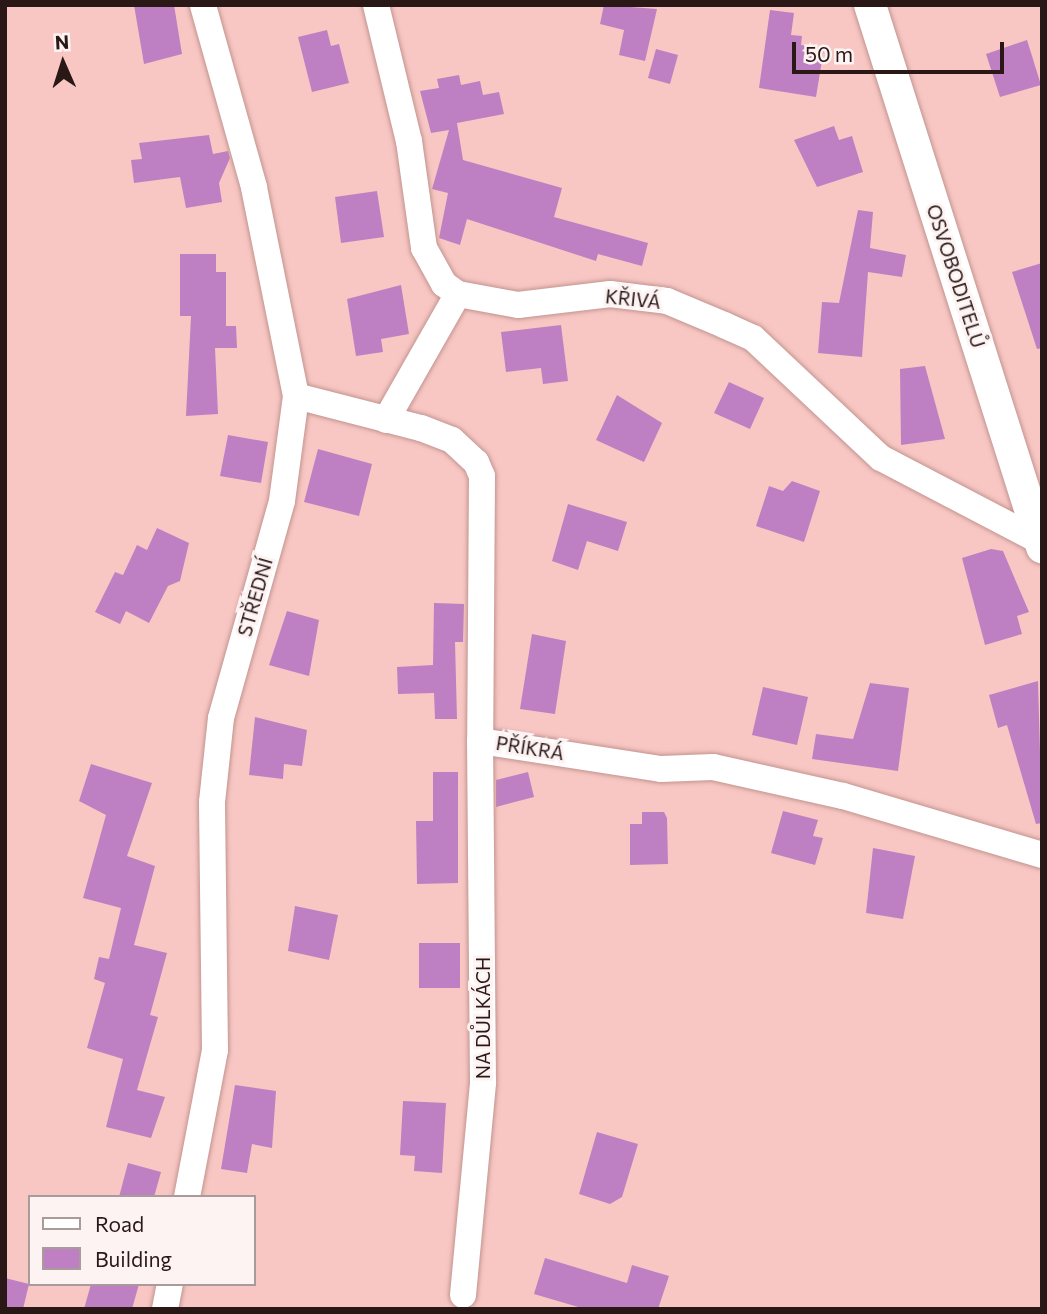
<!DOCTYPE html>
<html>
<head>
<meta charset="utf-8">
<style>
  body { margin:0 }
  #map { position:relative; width:1047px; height:1314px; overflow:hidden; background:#f8c7c3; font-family:Commissioner,sans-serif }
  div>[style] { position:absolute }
  .building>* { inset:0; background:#be80c2 }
  .roads { filter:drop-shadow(0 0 2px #c29490) drop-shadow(0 0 2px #c29490) }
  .minor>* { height:26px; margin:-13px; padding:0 13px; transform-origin:13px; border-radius:13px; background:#fff }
  .tertiary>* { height:32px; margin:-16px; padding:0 16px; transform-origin:16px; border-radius:16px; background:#fff }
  span { translate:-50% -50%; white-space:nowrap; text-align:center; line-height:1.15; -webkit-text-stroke:6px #fdf3f2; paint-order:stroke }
  .street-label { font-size:19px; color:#291816 }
  .frame { position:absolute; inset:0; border:7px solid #291816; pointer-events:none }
  .legend { position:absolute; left:28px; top:1195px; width:228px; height:91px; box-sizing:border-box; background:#fdf3f2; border:2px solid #a89b9a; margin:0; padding:9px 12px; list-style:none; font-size:21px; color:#291816 }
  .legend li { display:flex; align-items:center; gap:14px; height:35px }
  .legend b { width:35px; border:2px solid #a89b9a }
  .north { position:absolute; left:28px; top:28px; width:70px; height:70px; -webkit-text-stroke:5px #fdf3f2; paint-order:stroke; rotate:357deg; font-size:19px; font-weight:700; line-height:28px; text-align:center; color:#291816 }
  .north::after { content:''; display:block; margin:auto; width:24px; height:32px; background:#291816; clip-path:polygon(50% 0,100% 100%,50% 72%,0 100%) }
  .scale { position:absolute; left:792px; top:42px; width:212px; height:32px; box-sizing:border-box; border:4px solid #291816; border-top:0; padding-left:9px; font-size:21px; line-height:24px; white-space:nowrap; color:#291816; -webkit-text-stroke:5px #fdf3f2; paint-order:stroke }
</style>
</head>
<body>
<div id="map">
  <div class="building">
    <i style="clip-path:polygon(134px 5px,174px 5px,182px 54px,144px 64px)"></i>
    <i style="clip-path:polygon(604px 5px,657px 9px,645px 61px,619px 55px,624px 30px,600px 24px)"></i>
    <i style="clip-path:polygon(770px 10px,794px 13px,791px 35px,802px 36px,801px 45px,824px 48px,816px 97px,759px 88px)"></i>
    <i style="clip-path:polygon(327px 30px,331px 46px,339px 44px,349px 83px,312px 92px,298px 37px)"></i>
    <i style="clip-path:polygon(1027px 40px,1041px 85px,1000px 97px,986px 54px)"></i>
    <i style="clip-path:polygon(656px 49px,678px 55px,670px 84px,648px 78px)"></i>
    <i style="clip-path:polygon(459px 75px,461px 85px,480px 81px,483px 95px,499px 92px,504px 114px,457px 123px,463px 160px,562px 188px,554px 217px,648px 243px,642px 266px,598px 254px,596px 261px,467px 219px,460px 245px,439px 238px,448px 193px,432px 189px,449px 130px,431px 133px,420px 91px,439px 88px,437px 79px)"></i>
    <i style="clip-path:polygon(834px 126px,839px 140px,852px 136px,863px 172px,817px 187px,794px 140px)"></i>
    <i style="clip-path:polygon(209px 135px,213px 154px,228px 151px,230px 158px,219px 183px,222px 202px,186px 208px,180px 177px,134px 183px,131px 160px,142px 159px,139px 143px)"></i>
    <i style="clip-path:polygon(377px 191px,384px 237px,341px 243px,335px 197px)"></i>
    <i style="clip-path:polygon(858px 210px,873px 212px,870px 248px,906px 255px,902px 277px,868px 272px,862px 357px,818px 353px,822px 302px,839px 303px)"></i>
    <i style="clip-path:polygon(180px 254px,216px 254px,216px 272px,226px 272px,226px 326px,236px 326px,237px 348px,215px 348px,218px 414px,186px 416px,191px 316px,180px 316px)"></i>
    <i style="clip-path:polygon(1042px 263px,1042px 348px,1037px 349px,1012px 272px)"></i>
    <i style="clip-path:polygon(401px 285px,409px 334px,381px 339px,383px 352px,356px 356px,347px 299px)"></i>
    <i style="clip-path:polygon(561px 325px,568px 381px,543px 384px,541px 368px,506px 372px,501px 332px)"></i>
    <i style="clip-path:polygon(925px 366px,945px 439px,901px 445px,900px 369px)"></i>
    <i style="clip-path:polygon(729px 382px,764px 398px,750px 429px,714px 413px)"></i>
    <i style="clip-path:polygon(617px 395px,662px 423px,644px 462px,596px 440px)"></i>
    <i style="clip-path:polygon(228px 435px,268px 442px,261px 483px,220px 476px)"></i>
    <i style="clip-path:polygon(318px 449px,372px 464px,359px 516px,304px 502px)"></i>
    <i style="clip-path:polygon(792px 481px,820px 491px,804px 542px,756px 526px,769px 486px,783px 491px)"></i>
    <i style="clip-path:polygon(568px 504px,627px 522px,618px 551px,587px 541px,578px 570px,552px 561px)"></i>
    <i style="clip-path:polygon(157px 528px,189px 543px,180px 581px,168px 586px,149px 623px,126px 611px,120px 624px,95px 612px,115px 572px,123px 575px,137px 545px,147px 550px)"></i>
    <i style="clip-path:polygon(991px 549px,1003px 551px,1029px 612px,1017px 616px,1022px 634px,985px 645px,962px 558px)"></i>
    <i style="clip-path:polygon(434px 603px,464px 604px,463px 642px,455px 642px,457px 719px,435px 719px,434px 693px,398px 694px,397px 667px,433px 665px)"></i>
    <i style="clip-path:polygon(287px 611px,319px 620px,309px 676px,269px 665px)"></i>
    <i style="clip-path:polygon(532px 634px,566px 641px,555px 714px,520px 709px)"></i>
    <i style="clip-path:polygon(1038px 681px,1042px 823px,1036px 824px,1007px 725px,998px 728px,989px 695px)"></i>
    <i style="clip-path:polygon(870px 683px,909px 688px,898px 771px,812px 759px,816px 734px,853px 739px)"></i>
    <i style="clip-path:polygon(763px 687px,808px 697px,797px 745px,752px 735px)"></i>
    <i style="clip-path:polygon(255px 717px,307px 730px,302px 766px,284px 764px,283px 779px,249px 775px)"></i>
    <i style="clip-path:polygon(91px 764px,152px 783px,127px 856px,155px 866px,134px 945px,167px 953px,150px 1015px,158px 1017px,137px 1090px,165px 1097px,151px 1138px,106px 1127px,123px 1059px,87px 1048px,105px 983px,94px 979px,99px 957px,109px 959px,121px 908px,83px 898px,106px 815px,79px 801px)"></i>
    <i style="clip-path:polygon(433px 772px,458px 772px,458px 883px,417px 884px,416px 821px,433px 821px)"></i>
    <i style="clip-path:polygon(528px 772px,534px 797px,496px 807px,496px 780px)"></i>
    <i style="clip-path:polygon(783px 811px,818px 820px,813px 836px,823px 838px,815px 865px,771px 853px)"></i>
    <i style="clip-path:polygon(642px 812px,664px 812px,667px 818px,668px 864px,630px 865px,630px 824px,642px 824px)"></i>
    <i style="clip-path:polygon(873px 848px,915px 856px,903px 919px,866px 913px)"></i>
    <i style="clip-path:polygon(295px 906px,338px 915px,329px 960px,288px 951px)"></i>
    <i style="clip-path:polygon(419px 943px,460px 943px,460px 988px,419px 988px)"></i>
    <i style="clip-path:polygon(235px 1085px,276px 1091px,272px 1148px,252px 1144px,247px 1173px,221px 1169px)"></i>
    <i style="clip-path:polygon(403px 1101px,446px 1103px,442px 1173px,414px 1171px,415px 1156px,400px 1155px)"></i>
    <i style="clip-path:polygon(597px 1132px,638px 1144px,622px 1197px,610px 1204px,579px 1194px)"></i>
    <i style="clip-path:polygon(128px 1163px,161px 1172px,154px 1197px,119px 1197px)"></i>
    <i style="clip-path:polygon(545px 1258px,627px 1283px,632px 1265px,669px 1276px,658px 1309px,585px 1309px,534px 1294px)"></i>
    <i style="clip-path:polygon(5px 1278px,29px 1284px,23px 1309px,5px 1309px)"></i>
    <i style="clip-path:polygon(91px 1284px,139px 1284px,132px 1309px,84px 1309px)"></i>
  </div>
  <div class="roads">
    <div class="minor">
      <i style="left:376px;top:5px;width:140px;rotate:76.4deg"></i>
      <i style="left:409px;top:141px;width:108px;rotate:82deg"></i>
      <i style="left:424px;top:248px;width:41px;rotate:60.9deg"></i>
      <i style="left:444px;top:284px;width:17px;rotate:36deg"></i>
      <i style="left:458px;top:294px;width:61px;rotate:10.4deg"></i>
      <i style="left:518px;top:305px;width:93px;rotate:-6.8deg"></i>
      <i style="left:610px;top:294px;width:57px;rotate:7deg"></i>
      <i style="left:667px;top:301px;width:62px;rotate:22.8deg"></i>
      <i style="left:724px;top:325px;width:32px;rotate:24deg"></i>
      <i style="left:753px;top:338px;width:175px;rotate:43.2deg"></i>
      <i style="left:881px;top:458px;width:179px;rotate:27.6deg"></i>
      <i style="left:296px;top:396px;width:129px;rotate:14.4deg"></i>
      <i style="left:421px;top:428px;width:33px;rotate:21deg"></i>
      <i style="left:452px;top:440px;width:33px;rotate:43deg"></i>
      <i style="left:476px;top:462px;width:15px;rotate:67deg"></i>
      <i style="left:482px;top:476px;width:265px;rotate:90.4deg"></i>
      <i style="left:480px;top:741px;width:183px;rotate:8.8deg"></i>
      <i style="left:661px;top:769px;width:52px;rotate:-2.2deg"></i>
      <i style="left:713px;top:767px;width:133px;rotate:12.6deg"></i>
      <i style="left:843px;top:796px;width:208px;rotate:16.5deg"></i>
      <i style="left:386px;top:420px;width:145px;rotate:-60.3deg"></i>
      <i style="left:187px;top:1197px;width:150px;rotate:-79.2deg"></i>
      <i style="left:215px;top:1050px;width:248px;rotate:-90.7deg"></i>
      <i style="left:212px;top:802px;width:84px;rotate:-83.9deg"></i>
      <i style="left:221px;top:718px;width:225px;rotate:-74.3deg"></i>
      <i style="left:282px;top:501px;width:106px;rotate:-82.4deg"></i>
      <i style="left:296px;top:396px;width:213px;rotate:-101.4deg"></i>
      <i style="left:254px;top:187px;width:189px;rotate:-105.7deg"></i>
      <i style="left:463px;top:1295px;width:214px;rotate:-84.6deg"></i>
      <i style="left:483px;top:1082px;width:341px;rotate:-90.5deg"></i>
      <i style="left:165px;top:1309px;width:25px;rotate:-79deg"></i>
    </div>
    <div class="tertiary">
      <i style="left:870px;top:5px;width:569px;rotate:72.39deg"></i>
    </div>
  </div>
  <div class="street-label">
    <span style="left:956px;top:276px;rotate:72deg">OSVOBODITELŮ</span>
    <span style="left:633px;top:299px;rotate:6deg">KŘIVÁ</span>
    <span style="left:255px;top:597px;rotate:-74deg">STŘEDNÍ</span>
    <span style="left:530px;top:748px;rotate:9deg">PŘÍKRÁ</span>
    <span style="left:483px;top:1018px;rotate:-90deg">NA DŮLKÁCH</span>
  </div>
  <div class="frame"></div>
  <ul class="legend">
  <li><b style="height:9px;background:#fff"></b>Road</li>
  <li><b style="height:19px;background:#be80c2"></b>Building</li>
  </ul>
  <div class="north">N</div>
  <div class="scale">50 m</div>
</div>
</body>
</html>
